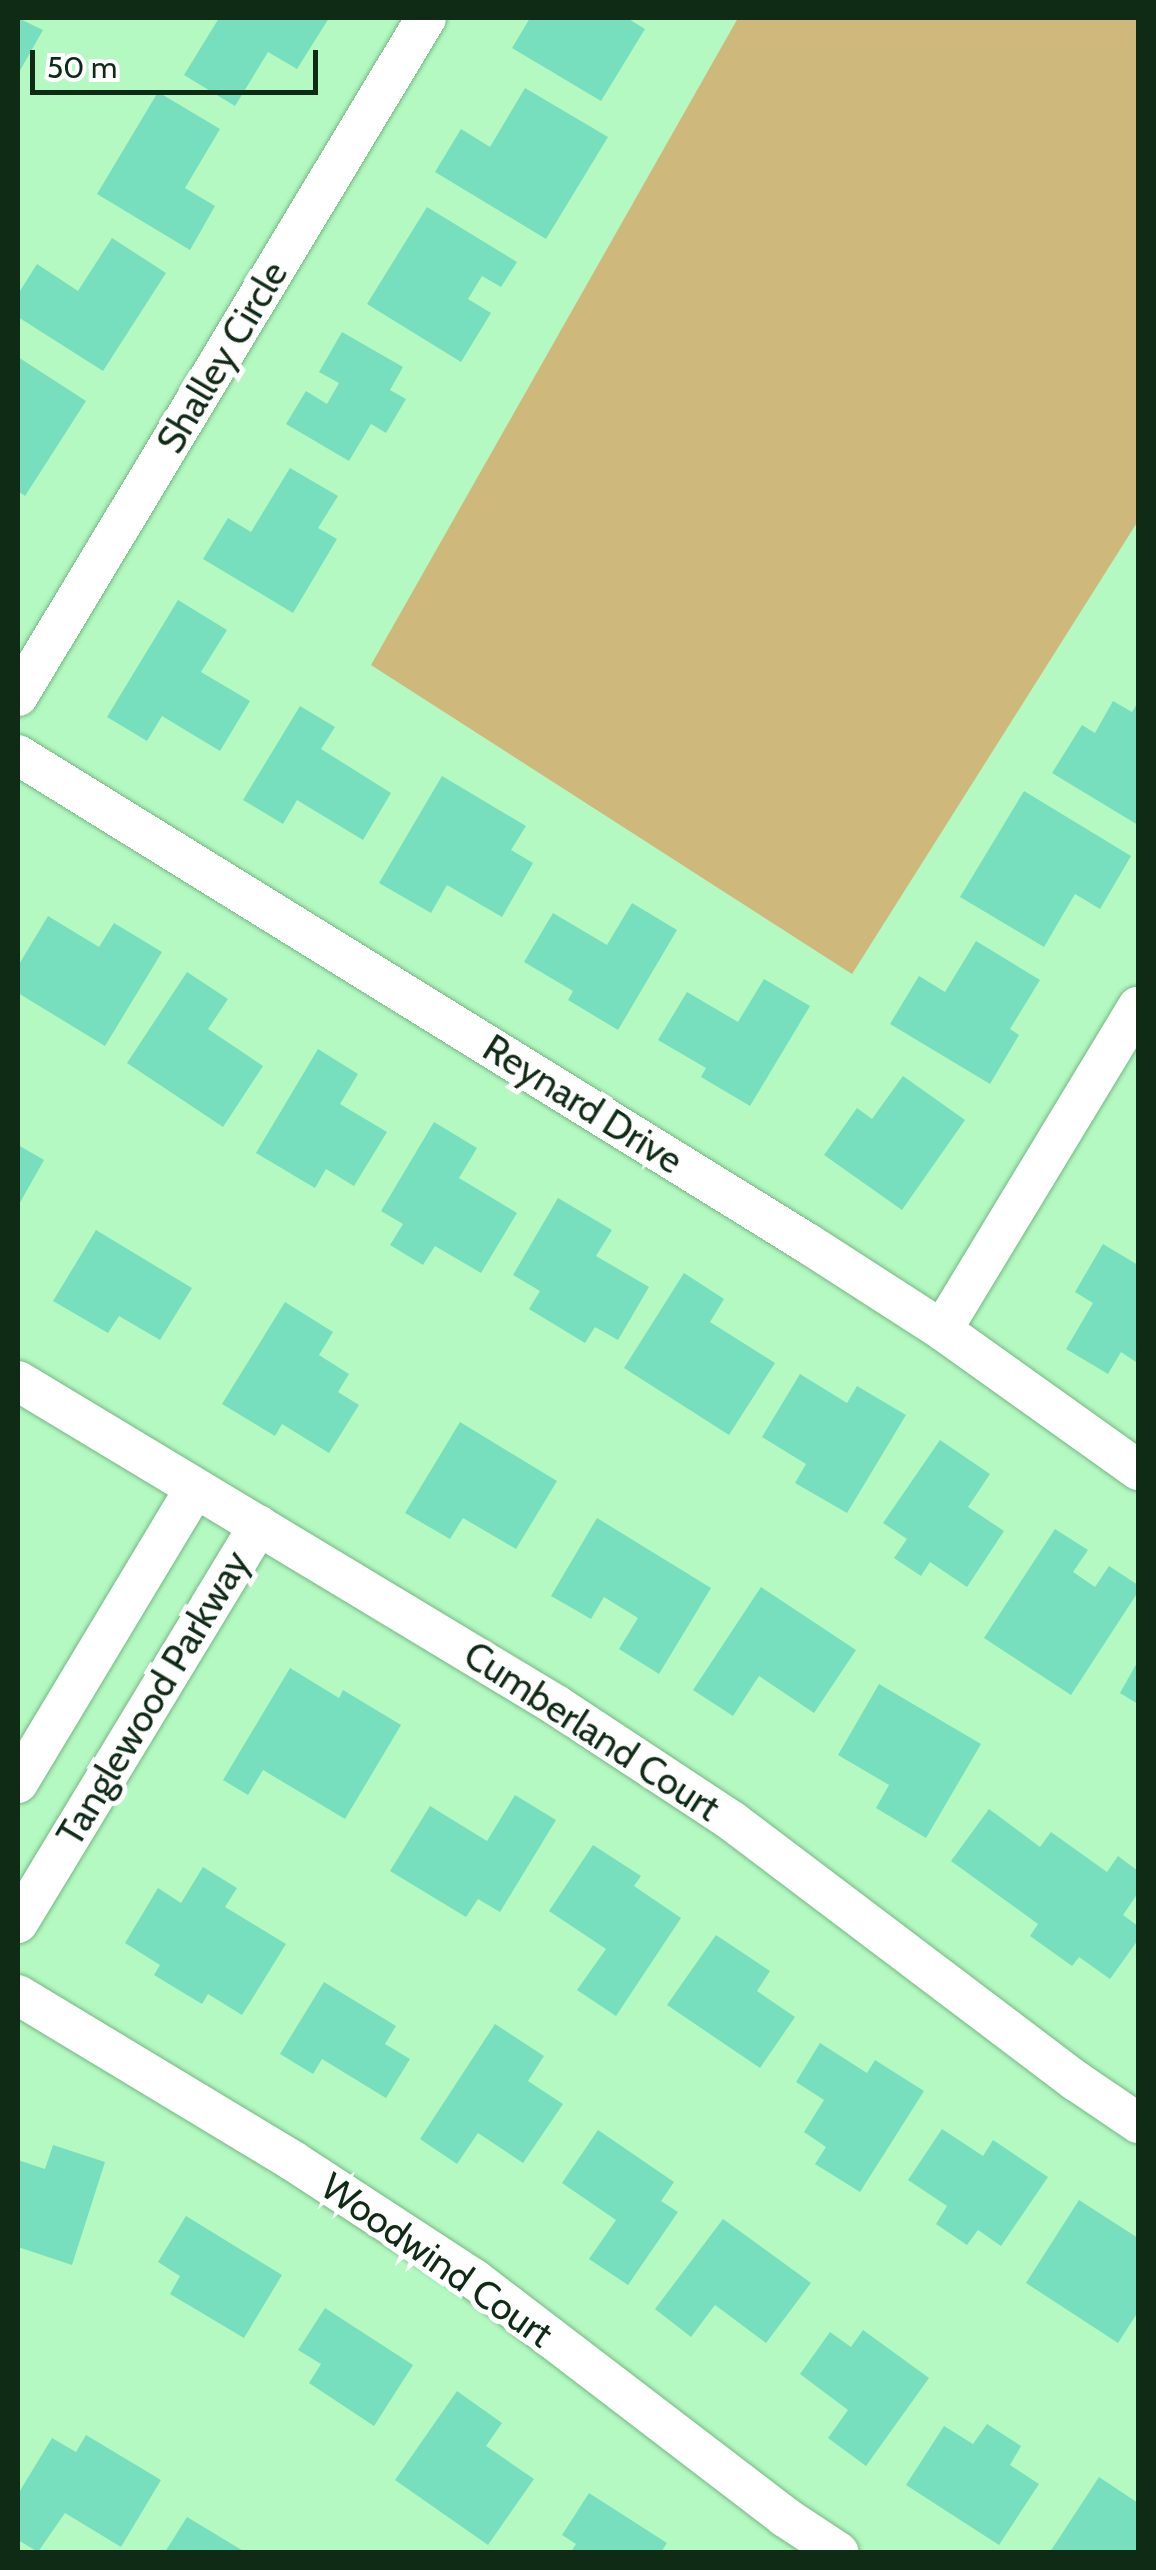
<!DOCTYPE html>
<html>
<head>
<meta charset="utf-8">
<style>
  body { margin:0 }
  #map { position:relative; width:1156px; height:2570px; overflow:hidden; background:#b4f9c2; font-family:Cabin,sans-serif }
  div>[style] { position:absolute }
  .green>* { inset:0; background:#ceb87b }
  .building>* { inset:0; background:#77dfbd }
  .roads { filter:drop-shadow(0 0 2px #74b682) drop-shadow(0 0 2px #74b682) }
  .street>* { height:40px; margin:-20px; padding:0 20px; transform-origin:20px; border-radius:20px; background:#fff }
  span { translate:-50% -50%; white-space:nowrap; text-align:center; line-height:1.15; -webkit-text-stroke:10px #fff; paint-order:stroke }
  .street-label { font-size:38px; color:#0f2b16 }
  .frame { position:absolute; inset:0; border:20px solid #0f2b16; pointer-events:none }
  .scale { position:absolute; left:30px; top:50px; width:288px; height:45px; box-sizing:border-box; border:5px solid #0f2b16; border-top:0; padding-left:12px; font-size:30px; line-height:35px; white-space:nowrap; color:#0f2b16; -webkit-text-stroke:8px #fff; paint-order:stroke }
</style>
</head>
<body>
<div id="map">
  <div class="green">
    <i style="clip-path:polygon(738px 18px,1138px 18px,1138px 521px,852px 974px,371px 665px)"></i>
  </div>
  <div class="building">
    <i style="clip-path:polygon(18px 18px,43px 30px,18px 74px)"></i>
    <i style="clip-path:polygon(219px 18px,329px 18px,297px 69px,268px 52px,235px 106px,184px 75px)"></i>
    <i style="clip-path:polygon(530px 18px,627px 18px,645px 29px,601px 101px,512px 48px)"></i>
    <i style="clip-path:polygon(525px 88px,608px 137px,546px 239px,435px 172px,461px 129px,490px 147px)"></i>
    <i style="clip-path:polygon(158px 92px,220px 129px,185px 188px,215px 206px,190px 250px,97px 194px)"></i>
    <i style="clip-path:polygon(427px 207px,517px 262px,501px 287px,482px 276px,468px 299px,491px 313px,461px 362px,367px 304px)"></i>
    <i style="clip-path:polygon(112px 238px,166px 273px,103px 371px,18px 317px,18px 294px,37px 264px,78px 291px)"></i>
    <i style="clip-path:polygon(342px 332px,403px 367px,390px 390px,406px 399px,386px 433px,371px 424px,349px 461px,286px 424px,306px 391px,327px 404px,339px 383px,319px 372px)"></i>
    <i style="clip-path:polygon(18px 357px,86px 401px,25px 496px,18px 491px)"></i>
    <i style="clip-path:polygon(290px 468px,338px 496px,318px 528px,337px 539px,293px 613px,203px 559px,228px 518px,251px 532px)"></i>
    <i style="clip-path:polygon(178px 600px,227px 630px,201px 672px,250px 701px,220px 751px,162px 716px,147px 741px,107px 717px)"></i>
    <i style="clip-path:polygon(1113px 701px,1132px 712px,1138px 702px,1138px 825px,1052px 773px,1082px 725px,1095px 733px)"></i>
    <i style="clip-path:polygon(300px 706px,335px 727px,321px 749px,391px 793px,363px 840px,297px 800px,283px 824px,243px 800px)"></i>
    <i style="clip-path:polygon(442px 776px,526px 826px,511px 850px,533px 863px,502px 917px,447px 885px,431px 913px,379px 883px)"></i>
    <i style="clip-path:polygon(1024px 791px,1131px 856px,1100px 909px,1075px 894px,1044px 947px,960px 897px)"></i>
    <i style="clip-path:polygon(632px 903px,677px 930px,618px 1030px,568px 1000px,573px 991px,524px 962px,553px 913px,607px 945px)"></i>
    <i style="clip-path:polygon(48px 916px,99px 947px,114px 923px,162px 952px,105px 1046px,18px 993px,18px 966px)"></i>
    <i style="clip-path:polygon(976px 941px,1040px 980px,1010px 1029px,1019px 1035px,990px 1084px,890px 1024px,919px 976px,945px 992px)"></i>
    <i style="clip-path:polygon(187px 972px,228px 999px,208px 1029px,263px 1066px,223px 1127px,127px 1063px)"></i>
    <i style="clip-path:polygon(764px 979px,810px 1006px,750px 1106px,701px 1077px,706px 1068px,658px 1040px,687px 992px,738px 1022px)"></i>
    <i style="clip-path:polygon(318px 1049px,358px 1074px,340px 1104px,387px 1132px,354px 1186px,326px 1169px,315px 1188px,256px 1153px)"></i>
    <i style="clip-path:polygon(903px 1076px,965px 1120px,902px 1210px,824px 1155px,857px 1108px,872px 1119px)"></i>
    <i style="clip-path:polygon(434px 1122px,477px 1148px,459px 1178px,517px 1213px,481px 1273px,435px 1246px,423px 1265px,390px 1245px,403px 1224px,381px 1211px)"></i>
    <i style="clip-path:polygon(18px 1145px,44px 1160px,18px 1206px)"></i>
    <i style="clip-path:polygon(558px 1198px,612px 1230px,596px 1256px,649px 1287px,618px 1340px,595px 1327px,585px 1343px,529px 1309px,540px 1291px,513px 1275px)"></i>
    <i style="clip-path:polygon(96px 1230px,192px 1288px,160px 1340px,119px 1316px,108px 1333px,53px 1301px)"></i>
    <i style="clip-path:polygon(1103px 1244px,1138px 1265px,1138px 1358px,1136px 1362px,1121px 1352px,1108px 1374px,1066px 1349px,1093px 1303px,1075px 1292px)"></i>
    <i style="clip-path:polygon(684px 1273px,724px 1299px,710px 1322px,775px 1363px,729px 1435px,624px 1368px)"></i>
    <i style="clip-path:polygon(285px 1302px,333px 1332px,319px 1355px,349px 1374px,338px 1392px,359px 1405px,329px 1453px,282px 1424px,275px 1436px,222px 1404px)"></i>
    <i style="clip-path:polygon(800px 1374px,847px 1403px,857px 1386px,906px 1415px,847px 1513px,795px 1483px,806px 1464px,762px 1437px)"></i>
    <i style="clip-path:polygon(460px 1422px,557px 1481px,516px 1549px,463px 1518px,450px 1539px,405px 1513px)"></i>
    <i style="clip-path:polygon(940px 1440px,990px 1474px,968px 1507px,1004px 1531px,967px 1587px,930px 1562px,921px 1576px,894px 1558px,907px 1539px,883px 1523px)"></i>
    <i style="clip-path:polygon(597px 1518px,711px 1588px,659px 1674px,619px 1649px,638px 1618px,604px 1597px,591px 1619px,551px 1596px)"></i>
    <i style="clip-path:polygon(1055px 1529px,1088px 1550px,1073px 1572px,1095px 1587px,1109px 1566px,1138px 1585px,1138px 1592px,1071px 1695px,984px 1638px)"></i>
    <i style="clip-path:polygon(761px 1587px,856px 1650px,814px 1713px,759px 1676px,733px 1716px,693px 1690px)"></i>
    <i style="clip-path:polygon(1138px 1661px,1138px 1704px,1120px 1693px)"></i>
    <i style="clip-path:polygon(290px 1668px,339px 1698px,343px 1690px,401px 1725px,345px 1819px,263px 1770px,248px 1795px,223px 1780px)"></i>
    <i style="clip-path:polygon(879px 1684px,981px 1744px,926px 1838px,876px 1808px,889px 1785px,838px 1755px)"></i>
    <i style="clip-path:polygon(515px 1795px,556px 1820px,500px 1912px,478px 1899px,466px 1917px,390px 1871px,430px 1806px,487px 1841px)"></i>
    <i style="clip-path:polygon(989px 1809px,1040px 1847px,1051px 1832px,1107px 1872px,1118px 1856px,1138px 1871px,1138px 1893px,1123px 1915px,1138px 1926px,1138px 1940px,1110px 1979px,1079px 1957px,1072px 1966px,1030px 1936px,1038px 1924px,951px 1861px)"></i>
    <i style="clip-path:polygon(593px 1845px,641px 1876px,634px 1886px,681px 1918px,616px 2016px,577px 1990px,606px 1949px,549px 1911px)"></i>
    <i style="clip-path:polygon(203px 1867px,237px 1888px,225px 1907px,286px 1944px,242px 2015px,208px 1994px,202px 2004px,154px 1975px,160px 1965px,125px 1943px,158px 1888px,181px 1903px)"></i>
    <i style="clip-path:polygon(716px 1935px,770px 1971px,757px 1991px,795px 2017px,760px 2068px,667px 2005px)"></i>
    <i style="clip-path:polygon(324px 1982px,396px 2026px,385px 2044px,410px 2059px,386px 2098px,322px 2059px,313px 2074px,280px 2054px)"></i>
    <i style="clip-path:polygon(495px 2024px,544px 2056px,528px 2081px,563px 2104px,523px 2163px,478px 2133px,457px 2164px,420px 2139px)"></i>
    <i style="clip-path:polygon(820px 2043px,867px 2073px,875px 2060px,924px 2091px,860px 2192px,815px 2164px,826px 2147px,804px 2132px,824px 2100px,796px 2082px)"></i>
    <i style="clip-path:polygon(942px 2129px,983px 2156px,993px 2140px,1048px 2177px,1001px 2246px,978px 2230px,967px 2245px,936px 2224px,947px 2206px,908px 2180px)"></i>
    <i style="clip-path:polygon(598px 2130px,674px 2182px,661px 2201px,678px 2212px,628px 2285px,589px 2259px,616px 2220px,562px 2183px)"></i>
    <i style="clip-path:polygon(53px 2145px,105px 2162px,72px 2265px,18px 2247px,18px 2160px,45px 2169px)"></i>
    <i style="clip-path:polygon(1079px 2200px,1138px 2238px,1138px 2312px,1118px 2343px,1026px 2283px)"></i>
    <i style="clip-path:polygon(186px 2216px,282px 2275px,244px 2338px,170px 2294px,180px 2276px,158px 2262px)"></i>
    <i style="clip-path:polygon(723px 2219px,811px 2283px,766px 2343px,715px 2305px,691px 2337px,655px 2309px)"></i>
    <i style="clip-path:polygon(325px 2308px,413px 2365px,374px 2426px,309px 2383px,321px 2364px,298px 2350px)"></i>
    <i style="clip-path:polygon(863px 2330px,929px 2378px,866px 2466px,828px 2438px,848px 2410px,800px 2374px,830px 2332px,851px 2347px)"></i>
    <i style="clip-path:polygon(457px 2391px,502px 2423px,486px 2446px,534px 2479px,488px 2545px,395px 2480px)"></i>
    <i style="clip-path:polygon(987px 2424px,1021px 2446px,1010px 2465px,1039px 2484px,999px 2545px,906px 2485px,944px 2426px,973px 2444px)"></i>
    <i style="clip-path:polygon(86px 2435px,161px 2480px,121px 2547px,65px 2513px,38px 2552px,18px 2540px,18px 2494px,52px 2438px,76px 2452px)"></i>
    <i style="clip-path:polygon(1099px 2477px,1138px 2503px,1138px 2552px,1050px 2552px)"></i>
    <i style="clip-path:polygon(589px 2493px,667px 2543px,661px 2552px,571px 2552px,576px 2544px,562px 2535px)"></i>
    <i style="clip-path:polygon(187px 2517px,245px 2552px,165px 2552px)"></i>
  </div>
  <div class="roads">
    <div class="street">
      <i style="left:18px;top:696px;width:791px;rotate:-58.96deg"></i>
      <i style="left:18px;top:755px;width:928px;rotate:31.74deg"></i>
      <i style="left:807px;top:1243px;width:161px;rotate:32.8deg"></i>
      <i style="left:942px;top:1330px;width:241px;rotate:35.5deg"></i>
      <i style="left:942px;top:1330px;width:378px;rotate:-58.8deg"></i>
      <i style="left:18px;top:1381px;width:628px;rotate:31.06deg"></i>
      <i style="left:556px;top:1705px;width:211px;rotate:33.4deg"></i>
      <i style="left:732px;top:1821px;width:431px;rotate:37.1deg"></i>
      <i style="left:1076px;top:2081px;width:75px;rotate:34.1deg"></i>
      <i style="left:18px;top:1783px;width:344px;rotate:-59deg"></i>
      <i style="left:18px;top:1923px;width:465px;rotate:-58.8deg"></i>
      <i style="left:18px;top:1995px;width:321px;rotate:31.1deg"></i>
      <i style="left:293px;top:2161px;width:216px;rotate:33.1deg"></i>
      <i style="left:474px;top:2279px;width:392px;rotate:37.4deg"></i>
      <i style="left:785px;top:2517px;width:64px;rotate:33.4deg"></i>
    </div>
  </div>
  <div class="street-label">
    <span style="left:222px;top:357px;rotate:-59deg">Shalley Circle</span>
    <span style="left:583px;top:1104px;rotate:32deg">Reynard Drive</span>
    <span style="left:153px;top:1698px;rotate:-59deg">Tanglewood Parkway</span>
    <span style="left:592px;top:1731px;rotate:33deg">Cumberland Court</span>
    <span style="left:437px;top:2260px;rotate:35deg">Woodwind Court</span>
  </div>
  <div class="frame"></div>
  <div class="scale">50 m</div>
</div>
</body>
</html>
